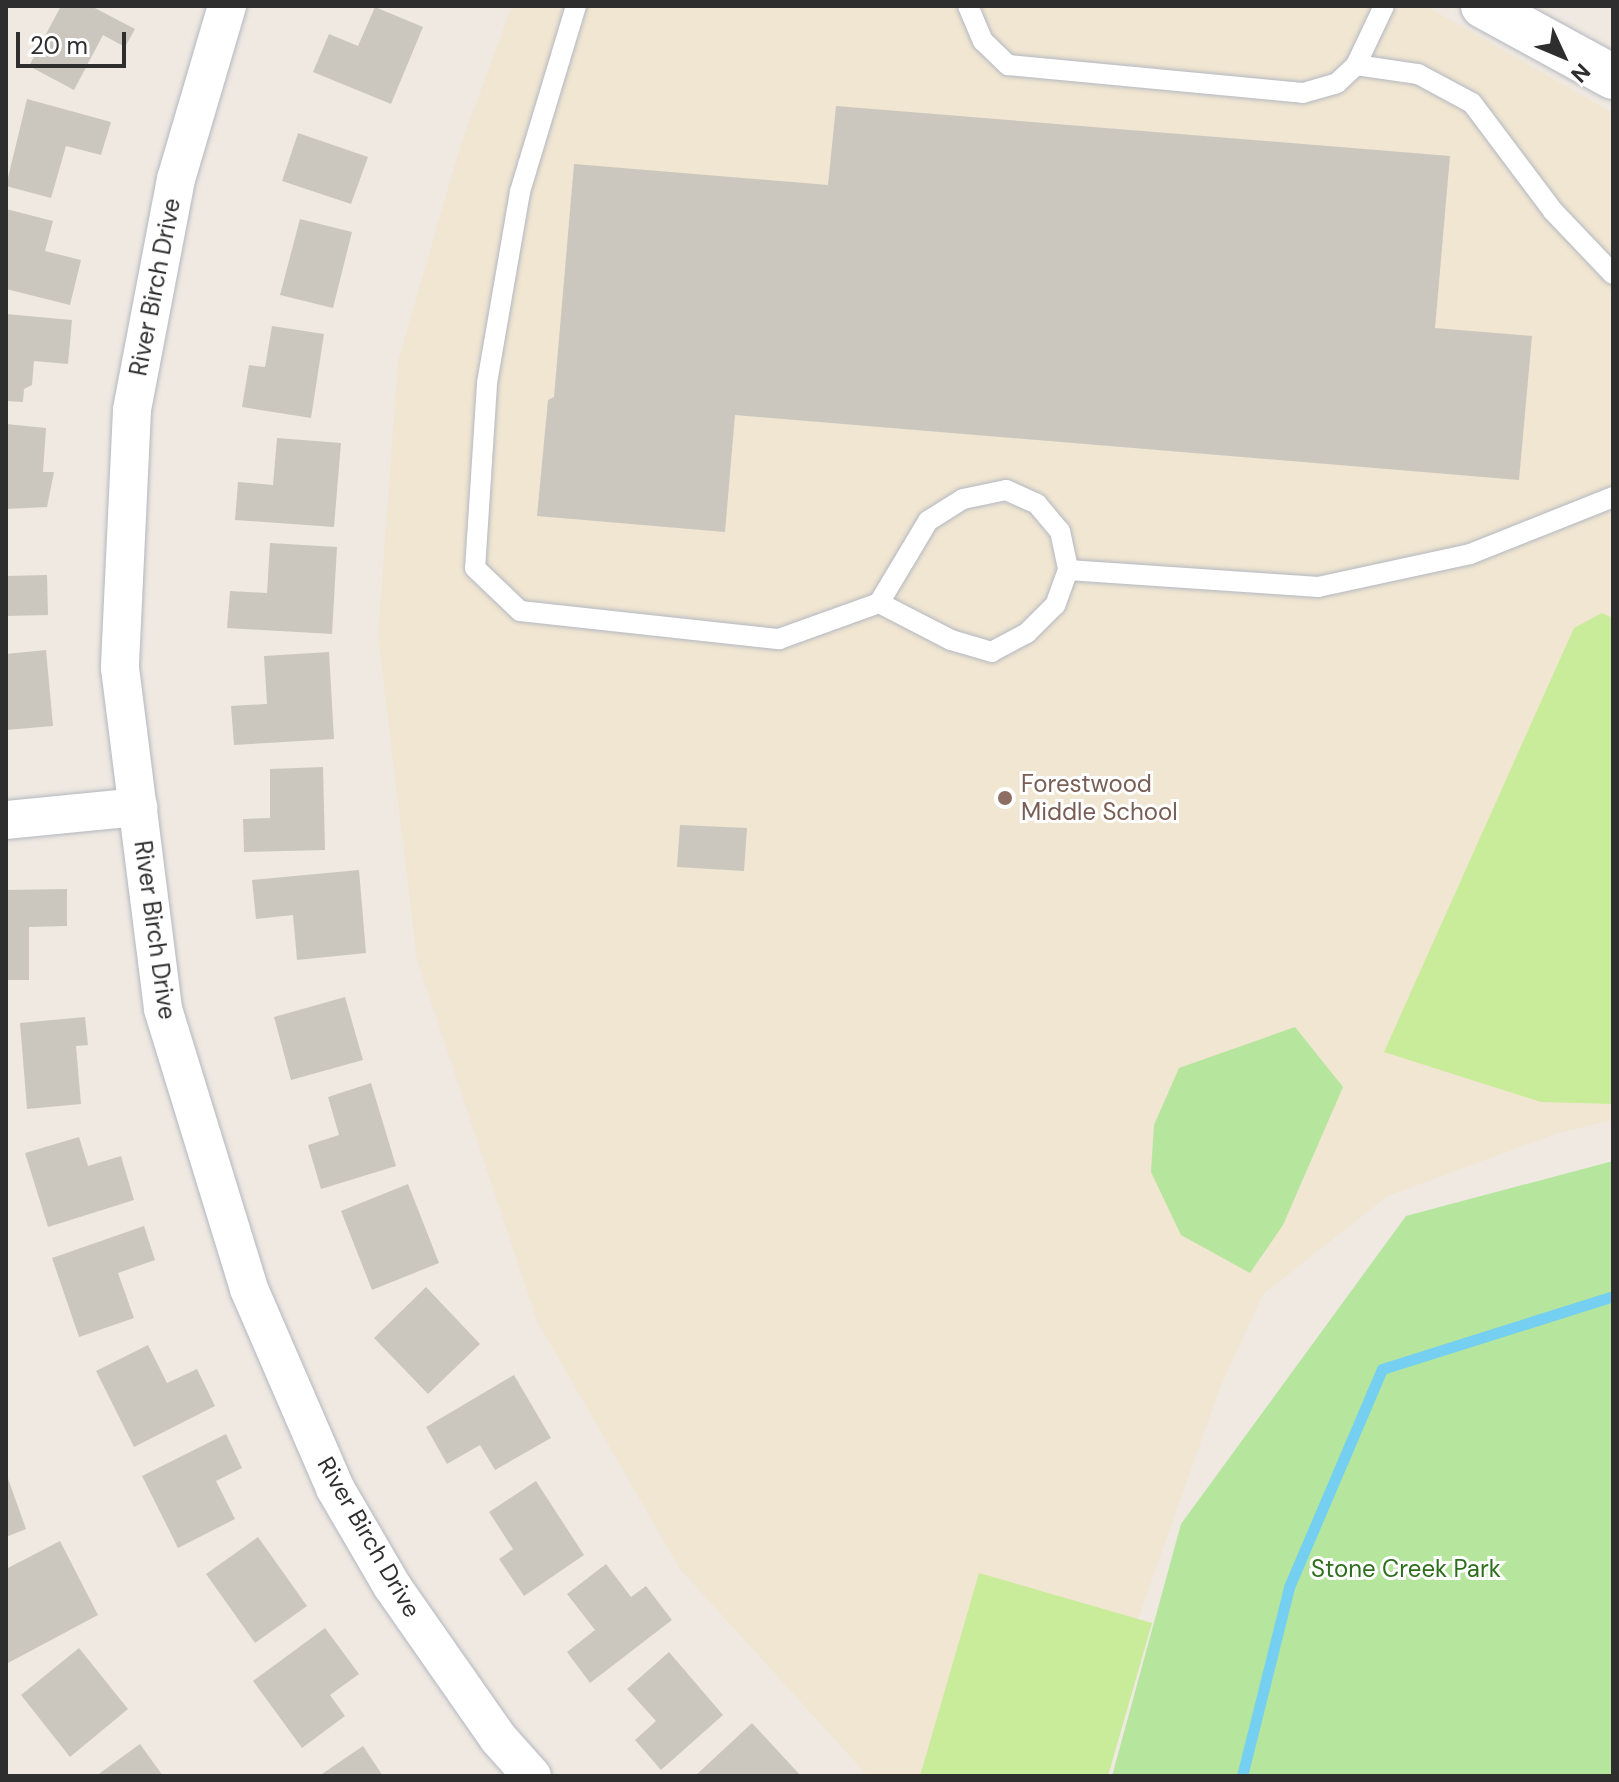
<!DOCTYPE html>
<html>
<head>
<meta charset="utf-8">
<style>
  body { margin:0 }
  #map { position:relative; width:1619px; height:1782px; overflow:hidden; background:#efe9e1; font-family:"DM Sans",sans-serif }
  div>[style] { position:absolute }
  .education>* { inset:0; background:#f0e6d1 }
  .green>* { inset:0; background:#b6e59e }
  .pitch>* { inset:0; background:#c9ec9a }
  .stream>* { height:11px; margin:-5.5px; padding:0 5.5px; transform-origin:5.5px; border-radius:5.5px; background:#75cff0 }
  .building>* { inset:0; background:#cbc7bf }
  .roads { filter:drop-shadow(0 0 2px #b4b7c1) drop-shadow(0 0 2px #b4b7c1) }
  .service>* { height:20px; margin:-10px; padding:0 10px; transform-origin:10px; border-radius:10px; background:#fff }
  .minor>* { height:38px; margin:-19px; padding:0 19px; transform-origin:19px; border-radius:19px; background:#fff }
  .secondary>* { height:44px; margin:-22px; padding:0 22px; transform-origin:22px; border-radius:22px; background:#fff }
  .dots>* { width:22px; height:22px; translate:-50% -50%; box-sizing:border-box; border:4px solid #fff; border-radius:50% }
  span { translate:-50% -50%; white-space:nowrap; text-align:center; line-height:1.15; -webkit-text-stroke:6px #fff; paint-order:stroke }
  .street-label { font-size:24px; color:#2e2e2e }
  .education-label { font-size:24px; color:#785e54 }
  .left { translate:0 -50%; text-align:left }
  .park-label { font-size:24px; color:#2c6e1b }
  .frame { position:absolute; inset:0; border:8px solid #2e2e2e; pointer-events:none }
  .north { position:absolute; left:1523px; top:16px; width:80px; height:80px; -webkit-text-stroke:6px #fff; paint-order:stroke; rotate:134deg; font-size:22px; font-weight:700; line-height:32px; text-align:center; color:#2e2e2e }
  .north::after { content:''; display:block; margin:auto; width:28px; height:36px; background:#2e2e2e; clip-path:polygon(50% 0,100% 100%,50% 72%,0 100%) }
  .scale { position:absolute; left:16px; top:32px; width:110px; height:36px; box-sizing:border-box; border:4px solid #2e2e2e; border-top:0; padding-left:10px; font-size:24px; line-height:28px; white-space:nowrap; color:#2e2e2e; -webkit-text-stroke:6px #fff; paint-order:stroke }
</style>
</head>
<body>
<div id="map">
  <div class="education">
    <i style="clip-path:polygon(512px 6px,1426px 6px,1613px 113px,1613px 1120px,1558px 1133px,1388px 1196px,1263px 1294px,1220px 1388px,1128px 1647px,1095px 1776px,868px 1776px,680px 1569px,537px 1321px,417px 960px,378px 636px,398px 362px,460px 147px)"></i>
  </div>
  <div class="green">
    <i style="clip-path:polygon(1295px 1027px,1343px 1087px,1283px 1225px,1250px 1273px,1181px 1235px,1151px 1172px,1154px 1125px,1179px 1068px)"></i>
    <i style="clip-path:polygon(1613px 1161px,1613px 1776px,1112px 1776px,1181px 1524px,1406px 1216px)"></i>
  </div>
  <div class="pitch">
    <i style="clip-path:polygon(1602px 613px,1613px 618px,1613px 1104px,1541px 1102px,1384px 1052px,1574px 628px)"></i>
    <i style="clip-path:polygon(979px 1573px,1152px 1623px,1108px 1776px,920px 1776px)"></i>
  </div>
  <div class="stream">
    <i style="left:1242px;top:1776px;width:195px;rotate:-76deg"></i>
    <i style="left:1289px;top:1587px;width:237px;rotate:-66.9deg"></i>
    <i style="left:1382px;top:1369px;width:242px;rotate:-17.5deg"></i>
  </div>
  <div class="building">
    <i style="clip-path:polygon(61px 6px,91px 6px,135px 29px,125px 47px,103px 35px,74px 90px,29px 66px)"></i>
    <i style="clip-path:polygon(375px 7px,423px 27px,391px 104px,313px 72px,329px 34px,358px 46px)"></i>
    <i style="clip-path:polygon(27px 99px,111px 122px,101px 155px,66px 146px,51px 198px,6px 186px)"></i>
    <i style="clip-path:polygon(836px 106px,1450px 156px,1435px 328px,1532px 336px,1519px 480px,735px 415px,725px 532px,537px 516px,548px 400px,554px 397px,574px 164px,828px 185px)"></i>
    <i style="clip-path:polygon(298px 133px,368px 157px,351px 204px,282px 181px)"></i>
    <i style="clip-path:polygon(6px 209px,53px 221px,45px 251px,81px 260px,70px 305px,6px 289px)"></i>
    <i style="clip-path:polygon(300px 219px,352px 232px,333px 308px,280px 295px)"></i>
    <i style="clip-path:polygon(6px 314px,72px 320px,68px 364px,34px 361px,32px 385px,24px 389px,23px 402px,6px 401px)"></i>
    <i style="clip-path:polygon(272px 326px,324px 334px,311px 418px,242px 407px,249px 365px,265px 367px)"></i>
    <i style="clip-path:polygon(6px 424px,46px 428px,43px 472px,54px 472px,47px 507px,6px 509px)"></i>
    <i style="clip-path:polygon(277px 438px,341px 443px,334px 527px,235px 520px,238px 482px,273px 485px)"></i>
    <i style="clip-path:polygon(270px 543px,337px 547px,332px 634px,227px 628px,230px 591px,267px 593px)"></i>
    <i style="clip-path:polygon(47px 575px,48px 615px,6px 616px,6px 576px)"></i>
    <i style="clip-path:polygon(46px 650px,53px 726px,6px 730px,6px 654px)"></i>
    <i style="clip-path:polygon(329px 652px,334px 739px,234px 745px,231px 706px,267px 704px,264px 656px)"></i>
    <i style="clip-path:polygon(323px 767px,325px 850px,244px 852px,243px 819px,270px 818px,270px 769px)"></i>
    <i style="clip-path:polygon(680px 825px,747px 828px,744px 871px,677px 867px)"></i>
    <i style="clip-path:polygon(359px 870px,366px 953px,297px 960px,293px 915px,256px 919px,252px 880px)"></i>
    <i style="clip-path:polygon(67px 889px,67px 926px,29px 927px,29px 980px,6px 980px,6px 890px)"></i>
    <i style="clip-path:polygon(345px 997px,363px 1060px,291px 1080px,274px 1017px)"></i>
    <i style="clip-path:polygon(85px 1017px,88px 1045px,76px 1046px,81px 1104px,27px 1109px,20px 1023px)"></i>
    <i style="clip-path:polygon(371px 1083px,396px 1166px,321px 1189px,308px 1145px,339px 1135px,328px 1097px)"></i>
    <i style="clip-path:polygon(79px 1137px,88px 1166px,121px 1156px,134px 1200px,48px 1227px,25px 1153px)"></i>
    <i style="clip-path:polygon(408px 1184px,439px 1263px,372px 1290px,341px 1211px)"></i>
    <i style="clip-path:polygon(144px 1226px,155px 1260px,118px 1273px,134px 1318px,79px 1337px,52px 1258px)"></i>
    <i style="clip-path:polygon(426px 1287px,480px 1344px,428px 1394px,374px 1338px)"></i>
    <i style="clip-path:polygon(148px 1345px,167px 1383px,197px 1369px,215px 1406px,134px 1447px,96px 1371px)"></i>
    <i style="clip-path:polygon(514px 1375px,551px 1438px,495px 1470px,480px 1445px,447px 1464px,426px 1427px)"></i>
    <i style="clip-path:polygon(226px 1434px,242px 1468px,216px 1481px,235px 1519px,178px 1548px,142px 1476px)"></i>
    <i style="clip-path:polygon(6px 1473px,26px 1529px,6px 1537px)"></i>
    <i style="clip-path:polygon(536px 1481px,584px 1555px,524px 1596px,499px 1559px,513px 1549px,489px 1512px)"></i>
    <i style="clip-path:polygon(258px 1537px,307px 1606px,255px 1643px,206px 1574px)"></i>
    <i style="clip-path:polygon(60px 1541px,98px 1615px,8px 1663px,6px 1569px)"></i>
    <i style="clip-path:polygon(606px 1564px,631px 1597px,646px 1586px,672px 1620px,590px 1683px,567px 1652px,595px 1630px,567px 1594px)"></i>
    <i style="clip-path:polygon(325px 1628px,359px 1674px,330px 1695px,345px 1716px,302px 1748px,253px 1681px)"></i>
    <i style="clip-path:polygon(79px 1648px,128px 1709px,70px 1757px,21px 1695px)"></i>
    <i style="clip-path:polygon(669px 1652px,723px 1715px,661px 1770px,635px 1740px,656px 1721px,627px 1689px)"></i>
    <i style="clip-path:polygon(752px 1723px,801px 1776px,695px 1776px)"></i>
    <i style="clip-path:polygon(140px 1744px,163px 1776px,96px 1776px)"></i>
    <i style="clip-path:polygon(363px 1746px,383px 1776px,319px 1776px)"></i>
  </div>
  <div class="roads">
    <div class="service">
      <i style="left:576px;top:6px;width:194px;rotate:106.8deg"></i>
      <i style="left:520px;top:192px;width:195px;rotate:99.8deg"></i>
      <i style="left:487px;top:384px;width:184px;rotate:93.7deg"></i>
      <i style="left:475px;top:568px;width:62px;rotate:43.7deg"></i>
      <i style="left:520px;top:611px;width:261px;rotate:6.2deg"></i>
      <i style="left:779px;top:639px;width:106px;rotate:-19.8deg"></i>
      <i style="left:879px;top:603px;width:96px;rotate:-59.1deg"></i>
      <i style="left:928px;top:521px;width:41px;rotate:-32.2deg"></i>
      <i style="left:963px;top:499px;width:44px;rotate:-11.8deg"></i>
      <i style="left:1006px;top:490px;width:34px;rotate:24deg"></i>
      <i style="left:1037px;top:504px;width:35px;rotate:50deg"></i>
      <i style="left:1060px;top:531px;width:40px;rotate:78deg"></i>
      <i style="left:1068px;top:570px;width:37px;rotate:110deg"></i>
      <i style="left:1055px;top:605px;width:40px;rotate:135deg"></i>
      <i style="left:1027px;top:633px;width:40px;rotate:152deg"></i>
      <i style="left:992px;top:652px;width:43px;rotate:-163.7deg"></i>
      <i style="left:951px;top:640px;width:81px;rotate:-152.8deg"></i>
      <i style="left:968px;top:6px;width:38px;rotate:67deg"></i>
      <i style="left:983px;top:41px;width:35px;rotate:44deg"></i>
      <i style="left:1008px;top:65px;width:296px;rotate:5.4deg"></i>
      <i style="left:1303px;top:93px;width:35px;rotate:-16deg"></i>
      <i style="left:1337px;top:83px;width:26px;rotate:-43deg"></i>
      <i style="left:1356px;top:65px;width:65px;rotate:-64.6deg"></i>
      <i style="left:1356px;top:65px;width:63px;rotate:8.3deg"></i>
      <i style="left:1418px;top:74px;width:61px;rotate:28.2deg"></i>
      <i style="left:1472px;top:103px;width:135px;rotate:53.1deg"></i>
      <i style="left:1553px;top:211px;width:87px;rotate:46.4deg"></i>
      <i style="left:1068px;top:570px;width:251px;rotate:3.9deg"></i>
      <i style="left:1318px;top:587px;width:156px;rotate:-12.2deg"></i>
      <i style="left:1470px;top:554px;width:154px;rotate:-21.7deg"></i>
    </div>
    <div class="minor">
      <i style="left:227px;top:6px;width:180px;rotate:106.4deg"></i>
      <i style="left:176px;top:179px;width:235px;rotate:100.8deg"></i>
      <i style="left:132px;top:410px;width:258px;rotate:92.7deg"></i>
      <i style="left:120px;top:668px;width:344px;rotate:82.8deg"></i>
      <i style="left:163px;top:1009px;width:293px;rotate:72.9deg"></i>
      <i style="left:249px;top:1289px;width:217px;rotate:66.6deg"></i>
      <i style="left:335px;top:1488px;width:113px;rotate:59.8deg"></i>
      <i style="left:392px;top:1586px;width:185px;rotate:55.1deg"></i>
      <i style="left:498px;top:1738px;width:51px;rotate:48.2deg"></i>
      <i style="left:6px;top:820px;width:133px;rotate:-5.6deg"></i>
    </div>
    <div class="secondary">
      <i style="left:1483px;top:6px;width:148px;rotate:28.6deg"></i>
    </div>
  </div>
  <div class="dots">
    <i style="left:1005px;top:798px;background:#8d6e63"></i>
  </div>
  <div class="street-label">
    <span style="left:155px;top:287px;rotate:-79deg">River Birch Drive</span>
    <span style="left:155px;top:930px;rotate:82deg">River Birch Drive</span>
    <span style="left:369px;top:1537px;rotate:60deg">River Birch Drive</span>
  </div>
  <div class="education-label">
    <span class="left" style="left:1021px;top:798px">Forestwood<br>Middle School</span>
  </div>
  <div class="park-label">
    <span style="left:1406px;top:1569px">Stone Creek Park</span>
  </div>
  <div class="frame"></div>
  <div class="north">N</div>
  <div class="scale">20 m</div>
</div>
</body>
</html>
